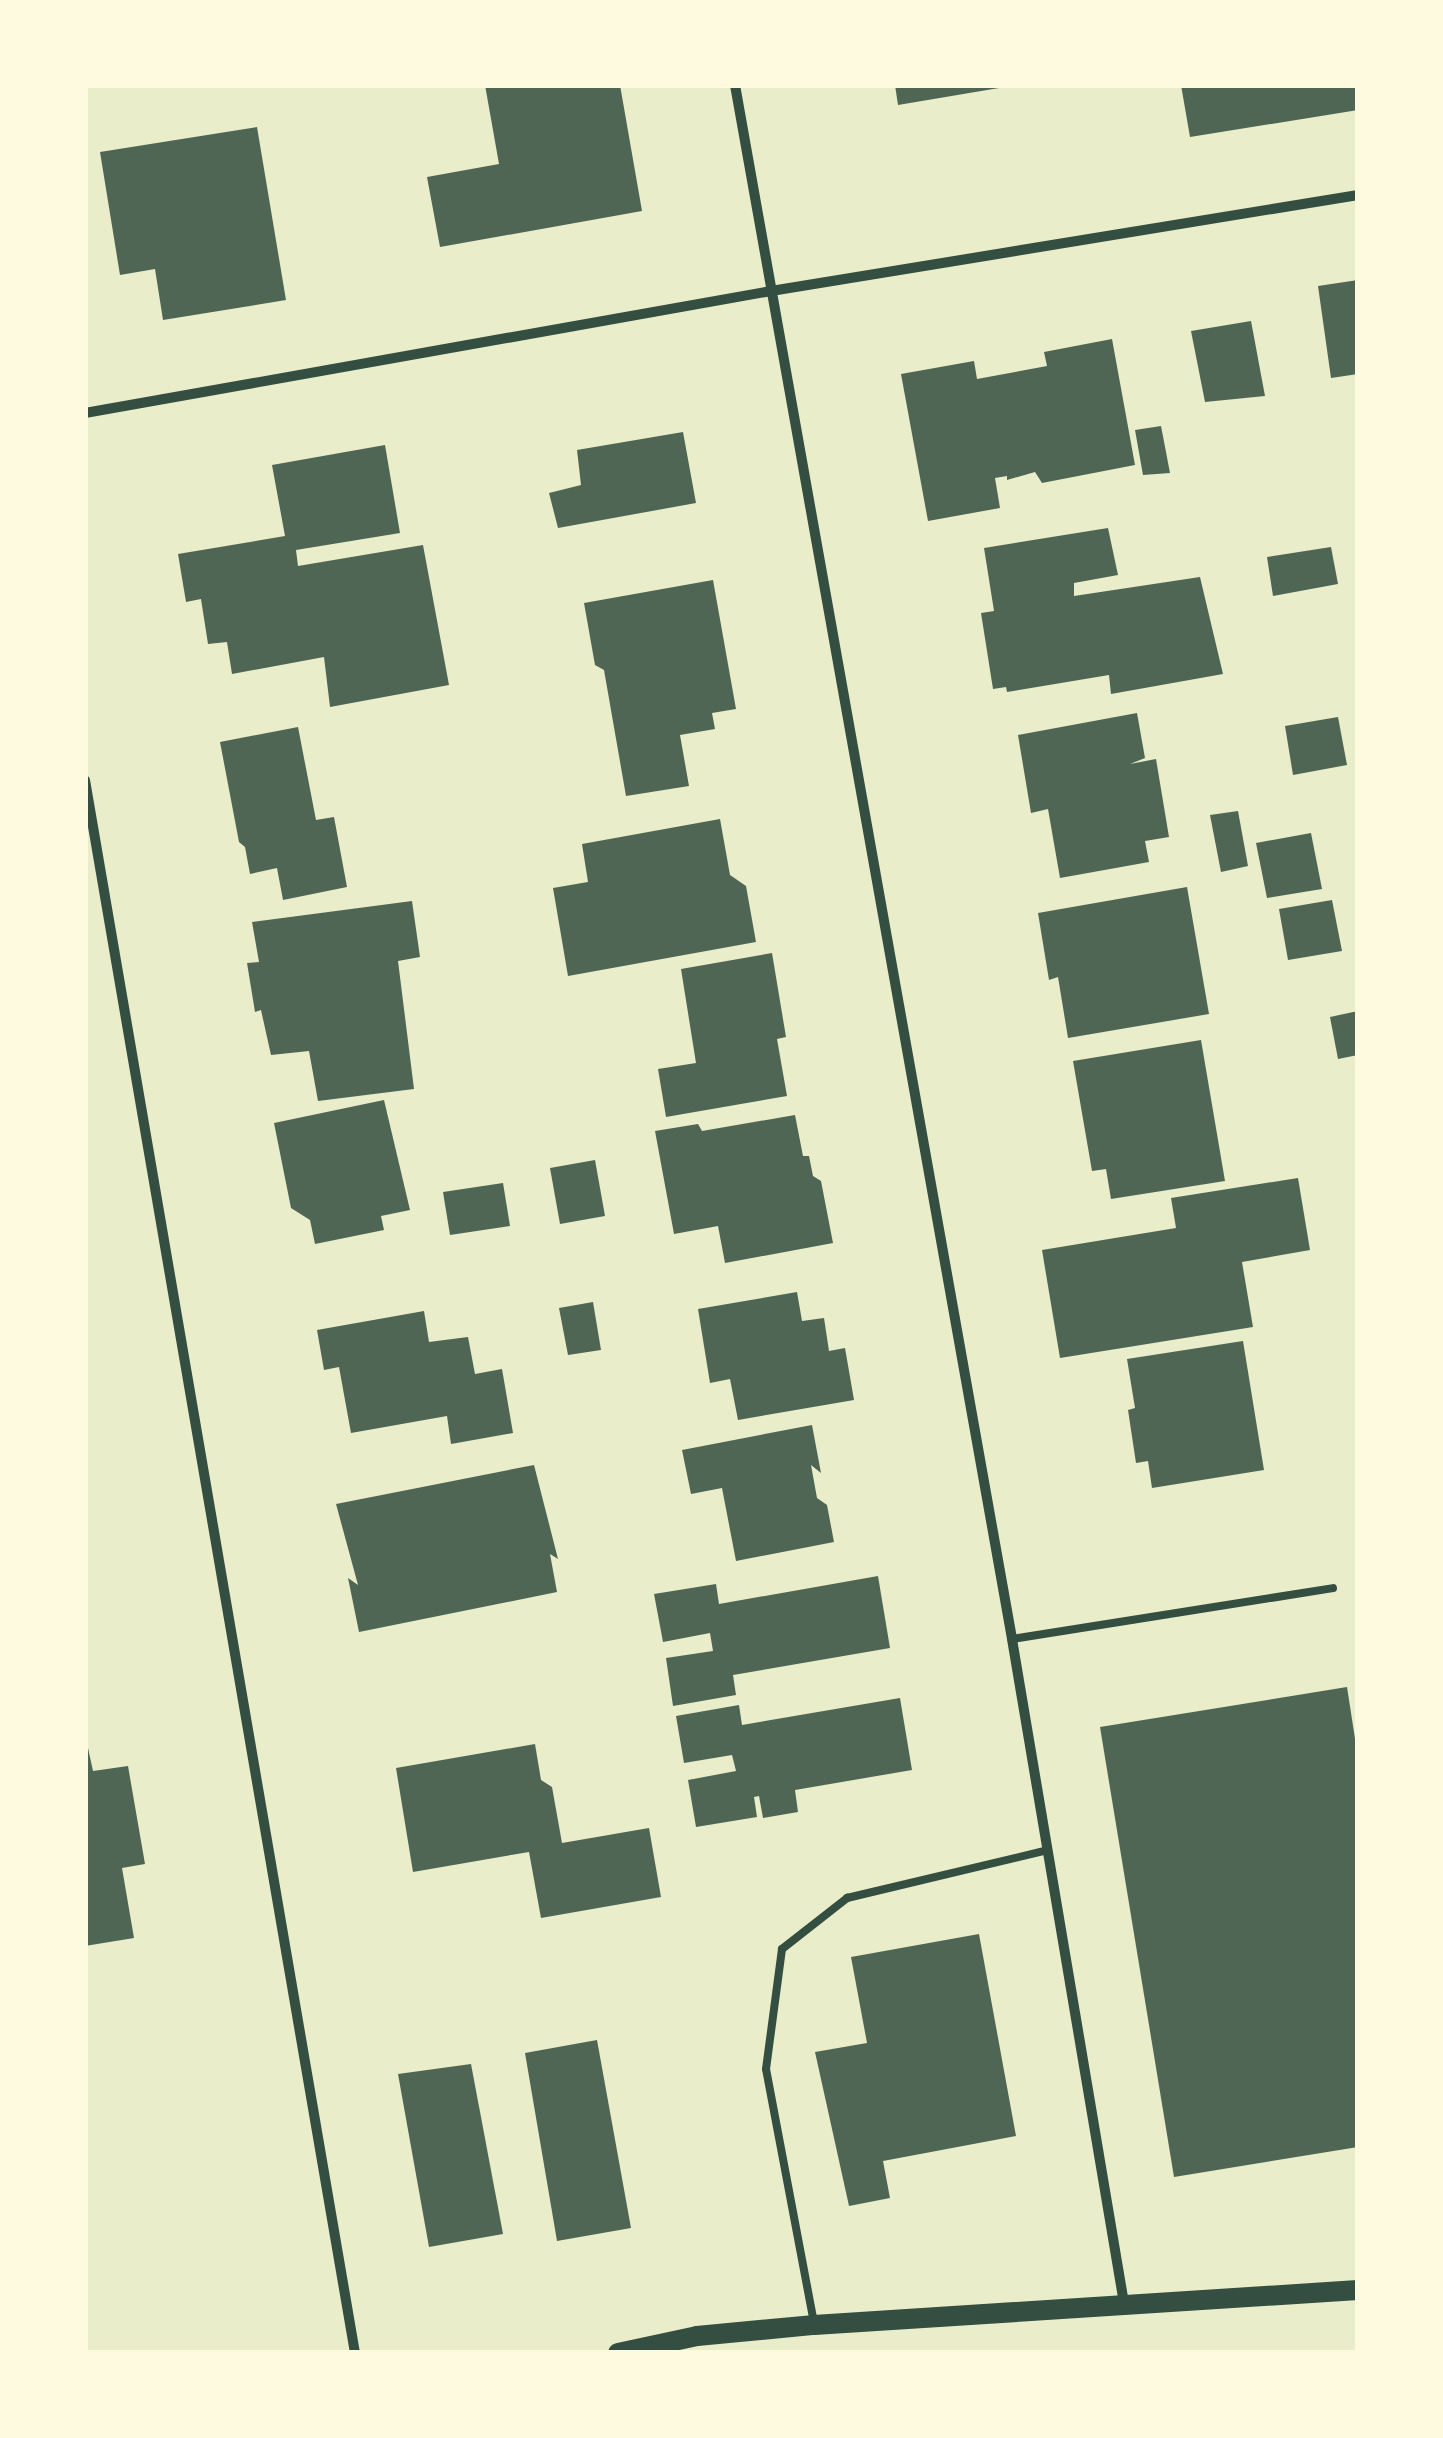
<!DOCTYPE html>
<html>
<head>
<meta charset="utf-8">
<style>
  body { margin:0 }
  #map { position:relative; width:1443px; height:2438px; overflow:hidden; background:#e9edc9; font-family:"PT Sans Narrow",sans-serif }
  div>[style] { position:absolute }
  .building>* { inset:0; background:#4f6655 }
  .service>* { height:8px; margin:-4px; padding:0 4px; transform-origin:4px; border-radius:4px; background:#344e41 }
  .minor>* { height:10px; margin:-5px; padding:0 5px; transform-origin:5px; border-radius:5px; background:#344e41 }
  .secondary>* { height:20px; margin:-10px; padding:0 10px; transform-origin:10px; border-radius:10px; background:#344e41 }
  span { translate:-50% -50%; white-space:nowrap; text-align:center; line-height:1.15; -webkit-text-stroke:9px #fefae0; paint-order:stroke }
  .frame { position:absolute; inset:0; border:88px solid #fefae0; pointer-events:none }
</style>
</head>
<body>
<div id="map">
  <div class="building">
    <i style="clip-path:polygon(485px 85px,620px 85px,642px 211px,440px 247px,427px 177px,499px 164px)"></i>
    <i style="clip-path:polygon(895px 85px,1005px 85px,1005px 87px,898px 105px)"></i>
    <i style="clip-path:polygon(1181px 85px,1358px 85px,1358px 110px,1190px 137px)"></i>
    <i style="clip-path:polygon(257px 127px,286px 300px,163px 320px,155px 269px,120px 275px,100px 152px)"></i>
    <i style="clip-path:polygon(1358px 280px,1358px 374px,1331px 378px,1318px 286px)"></i>
    <i style="clip-path:polygon(1251px 321px,1265px 396px,1205px 402px,1191px 331px)"></i>
    <i style="clip-path:polygon(1112px 339px,1135px 465px,1042px 483px,1035px 472px,1007px 480px,1007px 476px,995px 478px,1000px 508px,928px 521px,901px 374px,974px 361px,977px 379px,1047px 366px,1044px 352px)"></i>
    <i style="clip-path:polygon(1161px 426px,1170px 473px,1143px 475px,1135px 430px)"></i>
    <i style="clip-path:polygon(683px 432px,696px 503px,558px 528px,549px 493px,581px 485px,577px 450px)"></i>
    <i style="clip-path:polygon(385px 445px,400px 533px,296px 550px,298px 566px,423px 545px,449px 685px,330px 707px,324px 657px,232px 674px,227px 642px,208px 644px,201px 599px,186px 602px,178px 554px,285px 536px,272px 465px)"></i>
    <i style="clip-path:polygon(1108px 528px,1118px 575px,1074px 583px,1074px 596px,1200px 577px,1223px 674px,1111px 694px,1109px 675px,1007px 692px,1006px 687px,993px 689px,981px 613px,994px 611px,984px 548px)"></i>
    <i style="clip-path:polygon(1331px 547px,1338px 584px,1273px 596px,1267px 557px)"></i>
    <i style="clip-path:polygon(713px 580px,736px 709px,712px 713px,715px 729px,680px 735px,689px 786px,626px 796px,604px 670px,595px 665px,584px 603px)"></i>
    <i style="clip-path:polygon(1137px 713px,1145px 758px,1130px 764px,1156px 759px,1169px 837px,1145px 841px,1149px 862px,1060px 878px,1048px 809px,1031px 813px,1018px 735px)"></i>
    <i style="clip-path:polygon(1338px 717px,1347px 765px,1293px 775px,1285px 726px)"></i>
    <i style="clip-path:polygon(298px 727px,316px 820px,334px 817px,347px 887px,283px 900px,277px 868px,250px 874px,245px 847px,239px 842px,220px 742px)"></i>
    <i style="clip-path:polygon(1238px 811px,1248px 866px,1221px 872px,1210px 815px)"></i>
    <i style="clip-path:polygon(720px 819px,730px 875px,746px 886px,756px 942px,568px 976px,553px 888px,588px 882px,582px 844px)"></i>
    <i style="clip-path:polygon(1311px 833px,1322px 889px,1267px 898px,1256px 843px)"></i>
    <i style="clip-path:polygon(1187px 887px,1209px 1014px,1068px 1038px,1058px 977px,1049px 980px,1038px 913px)"></i>
    <i style="clip-path:polygon(1332px 900px,1342px 951px,1288px 960px,1279px 909px)"></i>
    <i style="clip-path:polygon(412px 901px,420px 957px,398px 961px,414px 1089px,318px 1101px,309px 1051px,271px 1055px,261px 1010px,255px 1012px,247px 963px,259px 962px,252px 922px)"></i>
    <i style="clip-path:polygon(772px 953px,786px 1037px,777px 1039px,787px 1096px,666px 1117px,658px 1069px,696px 1063px,681px 969px)"></i>
    <i style="clip-path:polygon(1358px 1011px,1358px 1055px,1338px 1059px,1330px 1017px)"></i>
    <i style="clip-path:polygon(1201px 1040px,1225px 1181px,1111px 1199px,1106px 1169px,1092px 1171px,1073px 1061px)"></i>
    <i style="clip-path:polygon(384px 1100px,410px 1210px,381px 1216px,384px 1230px,315px 1244px,310px 1220px,291px 1208px,274px 1123px)"></i>
    <i style="clip-path:polygon(795px 1115px,803px 1156px,809px 1156px,813px 1176px,821px 1181px,833px 1243px,725px 1263px,718px 1226px,674px 1234px,655px 1131px,698px 1124px,702px 1131px)"></i>
    <i style="clip-path:polygon(595px 1160px,605px 1216px,560px 1224px,550px 1168px)"></i>
    <i style="clip-path:polygon(1298px 1178px,1310px 1250px,1242px 1262px,1253px 1327px,1060px 1358px,1042px 1250px,1176px 1228px,1171px 1198px)"></i>
    <i style="clip-path:polygon(503px 1183px,510px 1226px,450px 1235px,443px 1192px)"></i>
    <i style="clip-path:polygon(797px 1292px,802px 1321px,824px 1318px,829px 1351px,845px 1348px,854px 1400px,738px 1420px,730px 1379px,710px 1383px,698px 1309px)"></i>
    <i style="clip-path:polygon(593px 1302px,601px 1350px,568px 1355px,559px 1308px)"></i>
    <i style="clip-path:polygon(424px 1311px,429px 1342px,468px 1337px,475px 1374px,502px 1369px,513px 1433px,451px 1444px,447px 1416px,351px 1433px,339px 1367px,324px 1370px,317px 1330px)"></i>
    <i style="clip-path:polygon(1243px 1341px,1264px 1470px,1152px 1488px,1148px 1461px,1136px 1463px,1128px 1410px,1135px 1408px,1127px 1359px)"></i>
    <i style="clip-path:polygon(812px 1425px,821px 1473px,811px 1465px,817px 1498px,827px 1505px,834px 1542px,736px 1561px,722px 1488px,691px 1494px,682px 1450px)"></i>
    <i style="clip-path:polygon(534px 1465px,558px 1559px,550px 1554px,557px 1592px,359px 1632px,348px 1578px,358px 1585px,336px 1504px)"></i>
    <i style="clip-path:polygon(878px 1576px,890px 1648px,733px 1675px,736px 1695px,673px 1706px,666px 1658px,713px 1651px,710px 1633px,663px 1642px,654px 1594px,716px 1584px,719px 1604px)"></i>
    <i style="clip-path:polygon(1347px 1687px,1358px 1758px,1358px 2147px,1174px 2177px,1100px 1727px)"></i>
    <i style="clip-path:polygon(900px 1698px,912px 1770px,795px 1790px,798px 1812px,763px 1818px,759px 1796px,754px 1797px,757px 1817px,696px 1827px,688px 1780px,736px 1771px,732px 1755px,684px 1763px,676px 1716px,739px 1705px,742px 1725px)"></i>
    <i style="clip-path:polygon(85px 1734px,93px 1771px,128px 1766px,145px 1864px,122px 1868px,134px 1938px,85px 1946px)"></i>
    <i style="clip-path:polygon(535px 1744px,541px 1780px,552px 1787px,562px 1843px,649px 1828px,661px 1897px,541px 1918px,529px 1852px,413px 1872px,396px 1768px)"></i>
    <i style="clip-path:polygon(979px 1934px,1016px 2136px,883px 2161px,890px 2198px,849px 2206px,815px 2052px,867px 2043px,851px 1957px)"></i>
    <i style="clip-path:polygon(597px 2040px,631px 2228px,557px 2241px,525px 2053px)"></i>
    <i style="clip-path:polygon(471px 2064px,503px 2234px,429px 2247px,398px 2074px)"></i>
  </div>
  <div class="service">
    <i style="left:1012px;top:1639px;width:325px;rotate:-9deg"></i>
    <i style="left:814px;top:2323px;width:258px;rotate:-100.7deg"></i>
    <i style="left:766px;top:2069px;width:121px;rotate:-82.4deg"></i>
    <i style="left:782px;top:1949px;width:83px;rotate:-38.1deg"></i>
    <i style="left:847px;top:1898px;width:204px;rotate:-13.4deg"></i>
  </div>
  <div class="minor">
    <i style="left:735px;top:85px;width:1578px;rotate:79.89deg"></i>
    <i style="left:1012px;top:1639px;width:673px;rotate:80.43deg"></i>
    <i style="left:85px;top:413px;width:697px;rotate:-10.08deg"></i>
    <i style="left:771px;top:291px;width:595px;rotate:-9.29deg"></i>
    <i style="left:85px;top:780px;width:1596px;rotate:80.26deg"></i>
  </div>
  <div class="secondary">
    <i style="left:618px;top:2353px;width:81px;rotate:-12.1deg"></i>
    <i style="left:697px;top:2336px;width:118px;rotate:-5.4deg"></i>
    <i style="left:814px;top:2325px;width:545px;rotate:-3.68deg"></i>
  </div>
  <div class="frame"></div>
</div>
</body>
</html>
